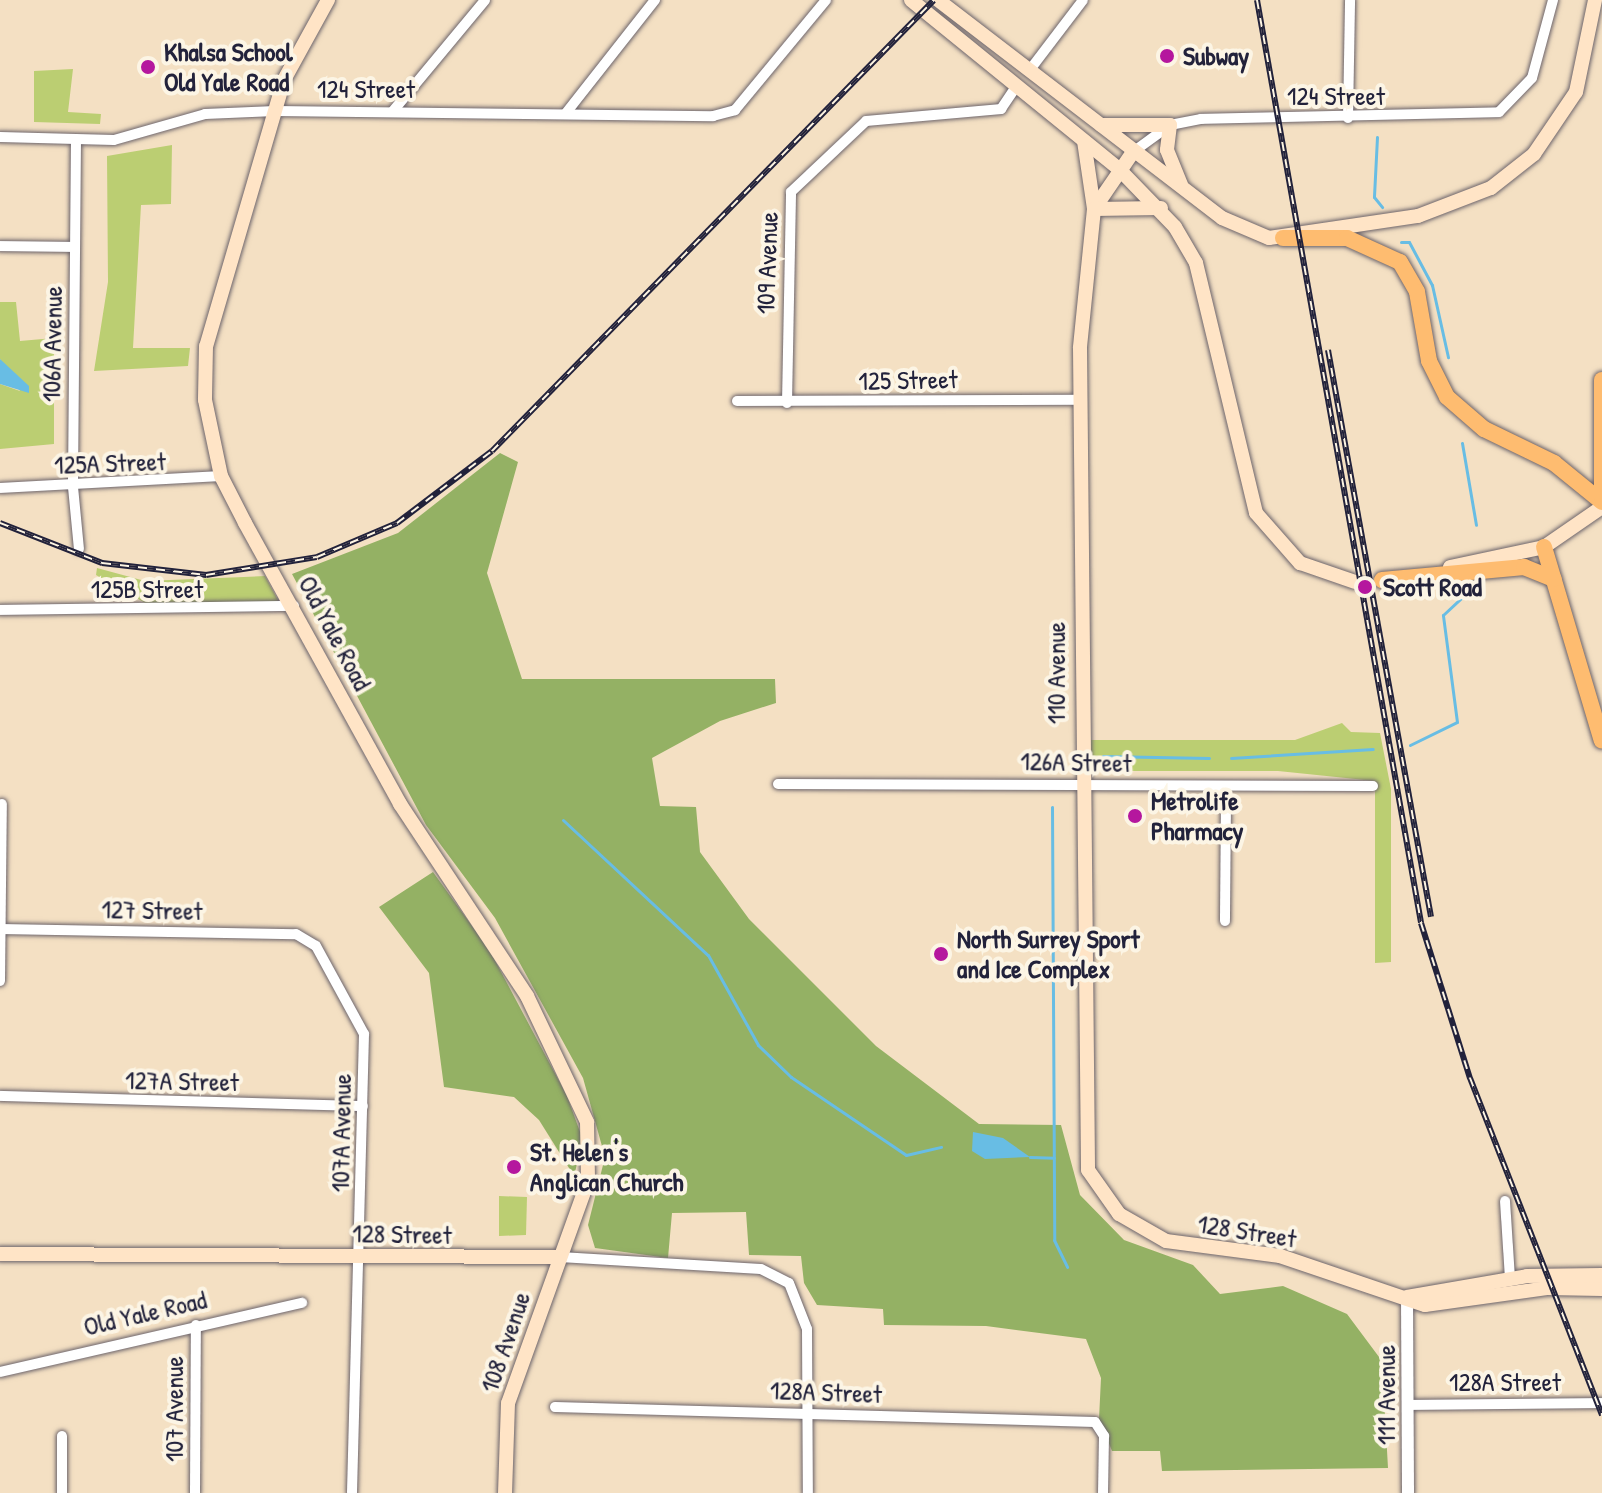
<!DOCTYPE html>
<html>
<head>
<meta charset="utf-8">
<style>
  body { margin:0 }
  #map { position:relative; width:1602px; height:1493px; overflow:hidden; background:#f4e0c3; font-family:"Patrick Hand",sans-serif }
  div>[style] { position:absolute }
  .green>* { inset:0; background:#bbce72 }
  .forest>* { inset:0; background:#94b164 }
  .water>* { inset:0; background:#68bde4 }
  .stream>* { height:3px; margin:-1.5px; padding:0 1.5px; transform-origin:1.5px; border-radius:1.5px; background:#68bde4 }
  .secondary-tunnel>* { height:14px; margin-top:-7px; transform-origin:0; background:repeating-linear-gradient(90deg,#cabaa8 0 14px,transparent 0 21px) }
  .roads { filter:drop-shadow(0 0 2px #6c646b) drop-shadow(0 0 2px #6c646b) }
  .minor>* { height:10px; margin:-5px; padding:0 5px; transform-origin:5px; border-radius:5px; background:#fff }
  .tertiary>* { height:12px; margin:-6px; padding:0 6px; transform-origin:6px; border-radius:6px; background:#fff }
  .secondary>* { height:14px; margin:-7px; padding:0 7px; transform-origin:7px; border-radius:7px; background:#ffe4c6 }
  .primary>* { height:16px; margin:-8px; padding:0 8px; transform-origin:8px; border-radius:8px; background:#febc70 }
  .rail>* { height:6px; margin-top:-3px; transform-origin:0; background:repeating-linear-gradient(90deg,#fcf5e5 0 9px,#22223b 0 18px); box-sizing:border-box; border-block:2px solid #22223b }
  .dots>* { width:22px; height:22px; translate:-50% -50%; box-sizing:border-box; border:4px solid #fcf5e5; border-radius:50% }
  span { translate:-50% -50%; white-space:nowrap; text-align:center; line-height:1.15; -webkit-text-stroke:8px #fcf5e5; paint-order:stroke }
  .poi-label { font-size:26px; color:#22223b; font-weight:700 }
  .left { translate:0 -50%; text-align:left }
  .street-label { font-size:26px; color:#22223b }
</style>
</head>
<body>
<div id="map">
  <div class="green">
    <i style="clip-path:polygon(73px 69px,68px 112px,101px 114px,100px 124px,34px 122px,34px 71px)"></i>
    <i style="clip-path:polygon(172px 145px,171px 204px,141px 205px,133px 348px,190px 348px,188px 366px,94px 371px,108px 282px,107px 156px)"></i>
    <i style="clip-path:polygon(0 302px,16px 302px,20px 341px,54px 338px,54px 444px,0 449px,0 384px,20px 391px,0 359px)"></i>
    <i style="clip-path:polygon(97px 568px,145px 581px,265px 576px,279px 602px,154px 608px,96px 575px)"></i>
    <i style="clip-path:polygon(1342px 723px,1351px 732px,1380px 733px,1391px 789px,1391px 962px,1375px 963px,1375px 781px,1278px 771px,1091px 771px,1091px 740px,1295px 740px)"></i>
    <i style="clip-path:polygon(499px 1196px,527px 1197px,526px 1235px,499px 1236px)"></i>
  </div>
  <div class="forest">
    <i style="clip-path:polygon(500px 453px,518px 462px,487px 573px,522px 679px,775px 679px,776px 703px,720px 721px,652px 758px,660px 806px,696px 807px,700px 852px,749px 919px,876px 1046px,979px 1124px,1061px 1125px,1080px 1195px,1124px 1240px,1193px 1265px,1220px 1294px,1283px 1286px,1347px 1314px,1382px 1361px,1388px 1468px,1162px 1471px,1160px 1451px,1112px 1451px,1099px 1419px,1101px 1378px,1086px 1339px,986px 1326px,884px 1325px,883px 1309px,817px 1305px,804px 1283px,801px 1256px,749px 1255px,746px 1212px,672px 1213px,668px 1258px,595px 1248px,588px 1225px,605px 1157px,583px 1078px,495px 918px,426px 825px,292px 574px,398px 533px)"></i>
    <i style="clip-path:polygon(433px 872px,490px 951px,567px 1096px,583px 1140px,574px 1176px,539px 1120px,514px 1097px,444px 1087px,429px 973px,379px 907px)"></i>
  </div>
  <div class="water">
    <i style="clip-path:polygon(0 359px,29px 386px,29px 393px,0 384px)"></i>
    <i style="clip-path:polygon(973px 1132px,1003px 1138px,1030px 1157px,985px 1159px,972px 1151px)"></i>
  </div>
  <div class="stream">
    <i style="left:1377px;top:137px;width:60px;rotate:92.9deg"></i>
    <i style="left:1374px;top:197px;width:13px;rotate:51deg"></i>
    <i style="left:1401px;top:242px;width:8px"></i>
    <i style="left:1409px;top:242px;width:49px;rotate:61.9deg"></i>
    <i style="left:1432px;top:285px;width:74px;rotate:77.5deg"></i>
    <i style="left:1462px;top:443px;width:83px;rotate:80.3deg"></i>
    <i style="left:1410px;top:745px;width:52px;rotate:-26.1deg"></i>
    <i style="left:1457px;top:722px;width:108px;rotate:-97.5deg"></i>
    <i style="left:1443px;top:615px;width:35px;rotate:-43deg"></i>
    <i style="left:1103px;top:756px;width:106px;rotate:1.1deg"></i>
    <i style="left:1231px;top:758px;width:142px;rotate:-3.6deg"></i>
    <i style="left:1052px;top:807px;width:433px;rotate:89.7deg"></i>
    <i style="left:1054px;top:1240px;width:30px;rotate:64deg"></i>
    <i style="left:563px;top:820px;width:198px;rotate:43deg"></i>
    <i style="left:708px;top:955px;width:103px;rotate:60.9deg"></i>
    <i style="left:758px;top:1045px;width:46px;rotate:44.1deg"></i>
    <i style="left:791px;top:1077px;width:139px;rotate:34.1deg"></i>
    <i style="left:906px;top:1155px;width:36px;rotate:-13deg"></i>
    <i style="left:1030px;top:1157px;width:24px;rotate:2deg"></i>
  </div>
  <div class="secondary-tunnel">
    <i style="left:1355px;top:582px;width:19px"></i>
  </div>
  <div class="roads">
    <div class="minor">
      <i style="left:1032px;top:67px;width:84px;rotate:-52.7deg"></i>
      <i style="left:393px;top:111px;width:144px;rotate:-50.3deg"></i>
      <i style="left:566px;top:113px;width:144px;rotate:-51.8deg"></i>
      <i style="left:1348px;top:118px;width:118px;rotate:-89deg"></i>
      <i style="left:0;top:137px;width:114px;rotate:1.5deg"></i>
      <i style="left:114px;top:140px;width:95px;rotate:-15.9deg"></i>
      <i style="left:205px;top:114px;width:70px;rotate:-2.5deg"></i>
      <i style="left:275px;top:111px;width:438px;rotate:0.7deg"></i>
      <i style="left:713px;top:116px;width:23px;rotate:-15deg"></i>
      <i style="left:735px;top:110px;width:143px;rotate:-50.4deg"></i>
      <i style="left:76px;top:139px;width:348px;rotate:90.5deg"></i>
      <i style="left:73px;top:487px;width:62px;rotate:84.5deg"></i>
      <i style="left:1133px;top:152px;width:46px;rotate:-36.1deg"></i>
      <i style="left:1170px;top:125px;width:32px;rotate:-11deg"></i>
      <i style="left:1201px;top:119px;width:298px;rotate:-1.3deg"></i>
      <i style="left:1499px;top:112px;width:47px;rotate:-45.9deg"></i>
      <i style="left:1532px;top:78px;width:81px;rotate:-74.9deg"></i>
      <i style="left:0;top:246px;width:75px;rotate:0.8deg"></i>
      <i style="left:737px;top:401px;width:343px;rotate:-0.2deg"></i>
      <i style="left:787px;top:403px;width:211px;rotate:-88.9deg"></i>
      <i style="left:791px;top:192px;width:103px;rotate:-43.4deg"></i>
      <i style="left:866px;top:121px;width:136px;rotate:-5.1deg"></i>
      <i style="left:1001px;top:109px;width:27px;rotate:-56deg"></i>
      <i style="left:0;top:488px;width:221px;rotate:-3.1deg"></i>
      <i style="left:0;top:610px;width:294px;rotate:-0.8deg"></i>
      <i style="left:778px;top:784px;width:595px;rotate:0.19deg"></i>
      <i style="left:1219px;top:786px;width:17px;rotate:66deg"></i>
      <i style="left:1226px;top:802px;width:119px;rotate:90.5deg"></i>
      <i style="left:0;top:929px;width:296px;rotate:1deg"></i>
      <i style="left:296px;top:934px;width:23px;rotate:31deg"></i>
      <i style="left:316px;top:946px;width:100px;rotate:61.4deg"></i>
      <i style="left:364px;top:1034px;width:459px;rotate:91.5deg"></i>
      <i style="left:0;top:981px;width:177px;rotate:-89.4deg"></i>
      <i style="left:0;top:1096px;width:363px;rotate:1.6deg"></i>
      <i style="left:1505px;top:1201px;width:78px;rotate:86.3deg"></i>
      <i style="left:560px;top:1257px;width:201px;rotate:3.4deg"></i>
      <i style="left:761px;top:1269px;width:31px;rotate:27deg"></i>
      <i style="left:789px;top:1283px;width:49px;rotate:68.6deg"></i>
      <i style="left:807px;top:1329px;width:164px;rotate:89.7deg"></i>
      <i style="left:0;top:1372px;width:310px;rotate:-12.9deg"></i>
      <i style="left:1408px;top:1405px;width:194px;rotate:-0.6deg"></i>
      <i style="left:555px;top:1407px;width:540px;rotate:1.59deg"></i>
      <i style="left:1095px;top:1422px;width:17px;rotate:57deg"></i>
      <i style="left:1104px;top:1436px;width:57px;rotate:91deg"></i>
      <i style="left:62px;top:1493px;width:57px;rotate:-90deg"></i>
      <i style="left:195px;top:1493px;width:168px;rotate:-89.7deg"></i>
    </div>
    <div class="tertiary">
      <i style="left:1407px;top:1297px;width:196px;rotate:89.7deg"></i>
    </div>
    <div class="secondary">
      <i style="left:328px;top:0;width:91px;rotate:118.8deg"></i>
      <i style="left:284px;top:80px;width:277px;rotate:106.3deg"></i>
      <i style="left:206px;top:346px;width:54px;rotate:91.1deg"></i>
      <i style="left:205px;top:400px;width:78px;rotate:78.1deg"></i>
      <i style="left:221px;top:476px;width:53px;rotate:62.9deg"></i>
      <i style="left:245px;top:523px;width:321px;rotate:61.1deg"></i>
      <i style="left:400px;top:804px;width:230px;rotate:56.5deg"></i>
      <i style="left:527px;top:996px;width:140px;rotate:64.5deg"></i>
      <i style="left:587px;top:1122px;width:59px;rotate:89deg"></i>
      <i style="left:588px;top:1181px;width:236px;rotate:109.8deg"></i>
      <i style="left:508px;top:1403px;width:90px;rotate:91.9deg"></i>
      <i style="left:911px;top:0;width:267px;rotate:39.1deg"></i>
      <i style="left:1118px;top:168px;width:82px;rotate:46deg"></i>
      <i style="left:1175px;top:227px;width:42px;rotate:59.7deg"></i>
      <i style="left:1196px;top:263px;width:257px;rotate:76.5deg"></i>
      <i style="left:1256px;top:513px;width:67px;rotate:48.7deg"></i>
      <i style="left:1300px;top:563px;width:58px;rotate:19.1deg"></i>
      <i style="left:938px;top:0;width:358px;rotate:37.5deg"></i>
      <i style="left:1222px;top:218px;width:51px;rotate:23.1deg"></i>
      <i style="left:1269px;top:238px;width:151px;rotate:-8.4deg"></i>
      <i style="left:1418px;top:216px;width:78px;rotate:-21deg"></i>
      <i style="left:1491px;top:188px;width:55px;rotate:-38.3deg"></i>
      <i style="left:1534px;top:154px;width:75px;rotate:-55.9deg"></i>
      <i style="left:1576px;top:92px;width:94px;rotate:-78.3deg"></i>
      <i style="left:1101px;top:125px;width:69px"></i>
      <i style="left:1170px;top:125px;width:25px;rotate:97deg"></i>
      <i style="left:1167px;top:150px;width:38px;rotate:68deg"></i>
      <i style="left:1084px;top:141px;width:69px;rotate:81.6deg"></i>
      <i style="left:1133px;top:152px;width:69px;rotate:124.4deg"></i>
      <i style="left:1094px;top:209px;width:140px;rotate:95.8deg"></i>
      <i style="left:1080px;top:348px;width:822px;rotate:89.44deg"></i>
      <i style="left:1088px;top:1170px;width:54px;rotate:54.8deg"></i>
      <i style="left:1119px;top:1214px;width:54px;rotate:29.9deg"></i>
      <i style="left:1166px;top:1241px;width:115px;rotate:7.5deg"></i>
      <i style="left:1280px;top:1256px;width:153px;rotate:18.7deg"></i>
      <i style="left:1425px;top:1305px;width:123px;rotate:-7.9deg"></i>
      <i style="left:1547px;top:1288px;width:55px;rotate:1deg"></i>
      <i style="left:1094px;top:209px;width:67px;rotate:-0.9deg"></i>
      <i style="left:1450px;top:567px;width:96px;rotate:-12deg"></i>
      <i style="left:1544px;top:547px;width:70px;rotate:-34.6deg"></i>
      <i style="left:0;top:1254px;width:560px;rotate:0.31deg"></i>
      <i style="left:1407px;top:1297px;width:122px;rotate:-9.9deg"></i>
      <i style="left:1527px;top:1276px;width:75px;rotate:-0.8deg"></i>
    </div>
    <div class="primary">
      <i style="left:1283px;top:238px;width:64px"></i>
      <i style="left:1347px;top:238px;width:58px;rotate:24.4deg"></i>
      <i style="left:1400px;top:262px;width:34px;rotate:60deg"></i>
      <i style="left:1417px;top:292px;width:70px;rotate:80.1deg"></i>
      <i style="left:1429px;top:361px;width:40px;rotate:63.4deg"></i>
      <i style="left:1447px;top:397px;width:49px;rotate:40.9deg"></i>
      <i style="left:1484px;top:429px;width:78px;rotate:25.9deg"></i>
      <i style="left:1554px;top:463px;width:62px;rotate:39.1deg"></i>
      <i style="left:1602px;top:380px;width:118px;rotate:90deg"></i>
      <i style="left:1544px;top:547px;width:202px;rotate:73.4deg"></i>
      <i style="left:1382px;top:580px;width:143px;rotate:-5.2deg"></i>
      <i style="left:1524px;top:567px;width:32px;rotate:22deg"></i>
    </div>
  </div>
  <div class="rail">
    <i style="left:1257px;top:0;width:937px;rotate:79.92deg"></i>
    <i style="left:1421px;top:923px;width:163px;rotate:72.5deg"></i>
    <i style="left:1470px;top:1078px;width:362px;rotate:68.6deg"></i>
    <i style="left:1328px;top:350px;width:576px;rotate:79.7deg"></i>
    <i style="left:0;top:523px;width:110px;rotate:21.4deg"></i>
    <i style="left:102px;top:563px;width:105px;rotate:6.6deg"></i>
    <i style="left:206px;top:575px;width:112px;rotate:-9.2deg"></i>
    <i style="left:317px;top:557px;width:87px;rotate:-23deg"></i>
    <i style="left:397px;top:523px;width:119px;rotate:-37.2deg"></i>
    <i style="left:492px;top:451px;width:631px;rotate:-45.58deg"></i>
  </div>
  <div class="dots">
    <i style="left:1167px;top:56px;background:#b5179e"></i>
    <i style="left:148px;top:67px;background:#b5179e"></i>
    <i style="left:1365px;top:587px;background:#b5179e"></i>
    <i style="left:1135px;top:816px;background:#b5179e"></i>
    <i style="left:941px;top:954px;background:#b5179e"></i>
    <i style="left:514px;top:1167px;background:#b5179e"></i>
  </div>
  <div class="poi-label">
    <span class="left" style="left:164px;top:67px">Khalsa School<br>Old Yale Road</span>
    <span class="left" style="left:1183px;top:56px">Subway</span>
    <span class="left" style="left:1383px;top:587px">Scott Road</span>
    <span class="left" style="left:1151px;top:816px">Metrolife<br>Pharmacy</span>
    <span class="left" style="left:957px;top:954px">North Surrey Sport<br>and Ice Complex</span>
    <span class="left" style="left:530px;top:1167px">St. Helen's<br>Anglican Church</span>
  </div>
  <div class="street-label">
    <span style="left:366px;top:89px">124 Street</span>
    <span style="left:1336px;top:96px">124 Street</span>
    <span style="left:767px;top:263px;rotate:-88deg">109 Avenue</span>
    <span style="left:52px;top:344px;rotate:-89deg">106A Avenue</span>
    <span style="left:908px;top:380px;rotate:-1deg">125 Street</span>
    <span style="left:110px;top:463px;rotate:-2deg">125A Street</span>
    <span style="left:147px;top:589px">125B Street</span>
    <span style="left:335px;top:633px;rotate:62deg">Old Yale Road</span>
    <span style="left:1056px;top:673px;rotate:-90deg">110 Avenue</span>
    <span style="left:1076px;top:762px;rotate:1deg">126A Street</span>
    <span style="left:152px;top:910px;rotate:1deg">127 Street</span>
    <span style="left:182px;top:1081px;rotate:1deg">127A Street</span>
    <span style="left:341px;top:1133px;rotate:-89deg">107A Avenue</span>
    <span style="left:1247px;top:1231px;rotate:9deg">128 Street</span>
    <span style="left:402px;top:1234px;rotate:1deg">128 Street</span>
    <span style="left:145px;top:1313px;rotate:-13deg">Old Yale Road</span>
    <span style="left:505px;top:1342px;rotate:-71deg">108 Avenue</span>
    <span style="left:1505px;top:1382px">128A Street</span>
    <span style="left:826px;top:1392px;rotate:2deg">128A Street</span>
    <span style="left:1386px;top:1395px;rotate:-90deg">111 Avenue</span>
    <span style="left:174px;top:1409px;rotate:-90deg">107 Avenue</span>
  </div>
</div>
</body>
</html>
